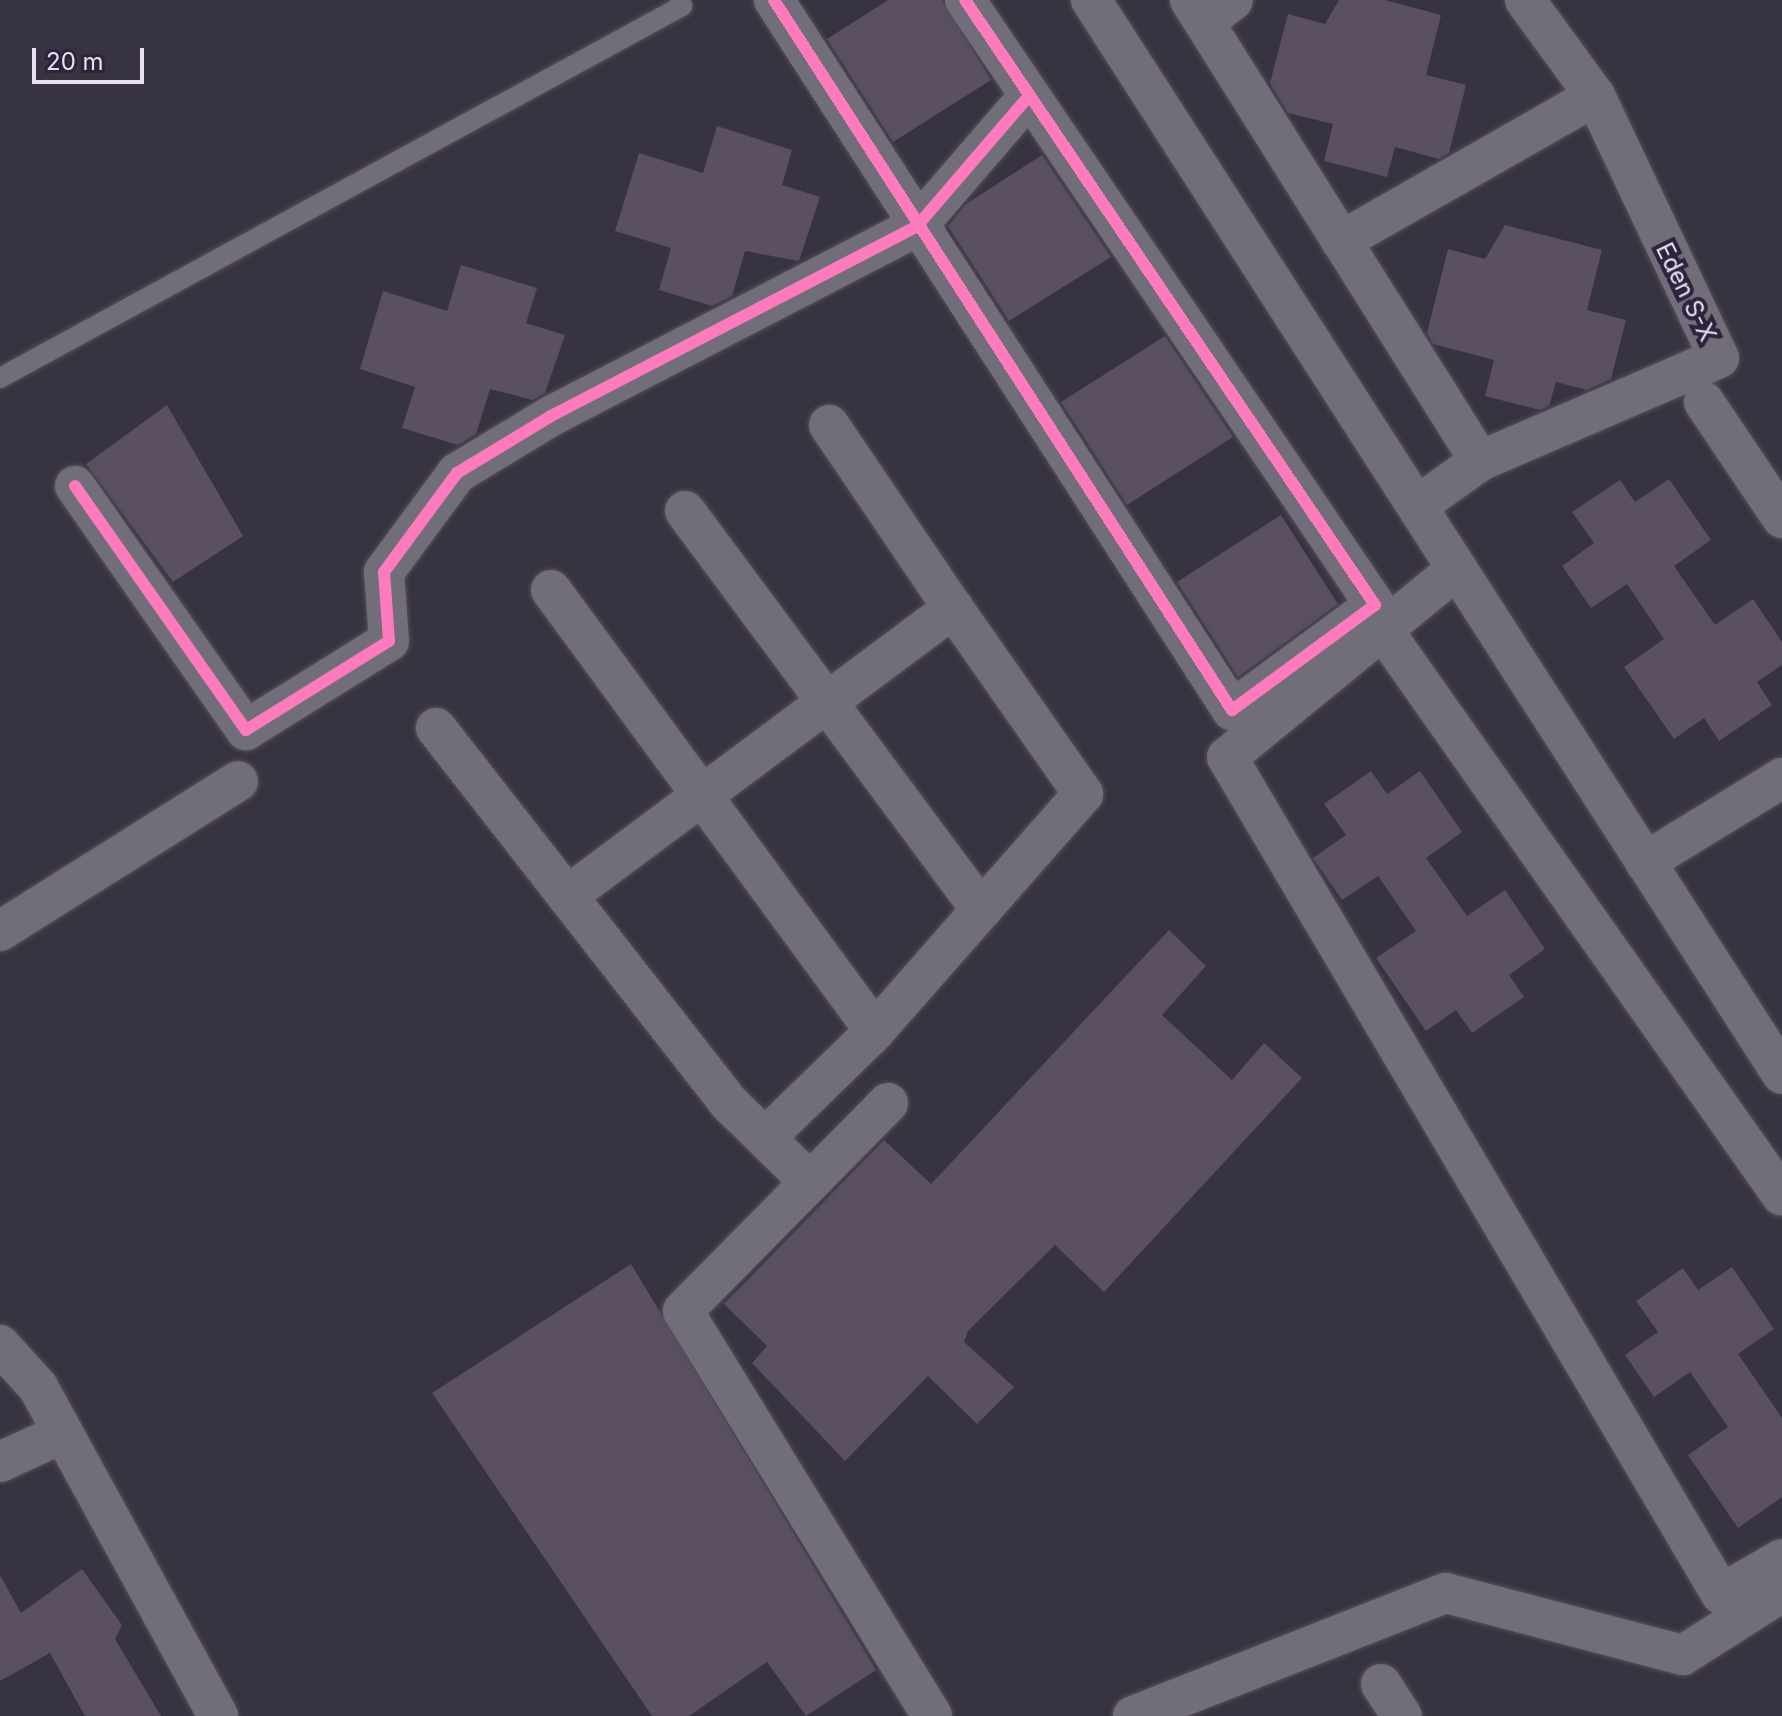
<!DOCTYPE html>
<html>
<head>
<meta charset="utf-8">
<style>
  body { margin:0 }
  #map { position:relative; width:1782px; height:1716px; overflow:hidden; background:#383340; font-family:Inter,sans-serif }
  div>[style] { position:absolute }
  .building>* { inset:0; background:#5a4f63 }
  .roads { filter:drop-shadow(0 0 2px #544f5b) drop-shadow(0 0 2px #544f5b) }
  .service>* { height:20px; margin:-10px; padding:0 10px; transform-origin:10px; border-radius:10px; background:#726e79 }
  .minor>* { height:40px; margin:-20px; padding:0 20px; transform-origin:20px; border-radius:20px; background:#726e79 }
  .cycleway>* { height:12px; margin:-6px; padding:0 6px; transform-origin:6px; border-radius:6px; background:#fd7abc }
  span { translate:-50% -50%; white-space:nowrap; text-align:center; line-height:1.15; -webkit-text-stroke:8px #2d233b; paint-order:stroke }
  .street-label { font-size:24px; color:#e6e0f1 }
  .scale { position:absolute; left:32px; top:48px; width:112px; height:36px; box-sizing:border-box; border:4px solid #e6e0f1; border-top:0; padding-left:10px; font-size:24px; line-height:28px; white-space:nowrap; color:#e6e0f1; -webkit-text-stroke:6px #2d233b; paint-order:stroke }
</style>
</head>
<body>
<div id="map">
  <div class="building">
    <i style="clip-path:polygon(888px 0,942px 0,991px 80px,893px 142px,827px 39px)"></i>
    <i style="clip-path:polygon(1339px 0,1385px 0,1441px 15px,1426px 75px,1466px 85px,1449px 153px,1439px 159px,1395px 147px,1387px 177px,1324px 161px,1333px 124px,1288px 113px,1270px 83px,1288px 14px,1325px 24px)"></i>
    <i style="clip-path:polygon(717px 126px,792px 150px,782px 185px,820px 197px,799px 261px,745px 251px,732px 296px,712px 306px,659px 290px,671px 248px,615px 231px,639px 153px,703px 173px)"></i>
    <i style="clip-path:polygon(1042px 155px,1111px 257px,1009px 321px,948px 226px,966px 204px)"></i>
    <i style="clip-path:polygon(1505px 225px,1602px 250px,1587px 310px,1626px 320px,1611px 379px,1587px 390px,1556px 382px,1549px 406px,1540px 410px,1485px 396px,1494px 360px,1433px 344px,1427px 333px,1448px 249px,1485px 259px)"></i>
    <i style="clip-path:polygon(461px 265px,537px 288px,526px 323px,565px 335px,545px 393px,533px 400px,490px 389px,476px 434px,458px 445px,402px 428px,415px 387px,360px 369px,383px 291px,447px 311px)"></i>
    <i style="clip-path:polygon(1165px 336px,1233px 437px,1127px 505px,1061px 402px)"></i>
    <i style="clip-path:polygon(167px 405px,243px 536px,173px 582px,86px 464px)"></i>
    <i style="clip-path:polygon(1669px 479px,1711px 540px,1674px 566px,1715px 625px,1753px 599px,1782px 642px,1782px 665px,1757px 682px,1772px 705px,1719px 741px,1704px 718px,1674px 739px,1624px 667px,1664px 639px,1627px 584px,1591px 608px,1562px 566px,1594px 543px,1572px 512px,1620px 480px,1635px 502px)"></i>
    <i style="clip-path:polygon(1281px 515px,1338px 604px,1238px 677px,1177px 582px)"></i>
    <i style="clip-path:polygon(1371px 771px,1387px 794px,1420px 771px,1462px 832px,1426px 858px,1467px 916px,1505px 890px,1545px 949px,1509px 975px,1524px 997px,1472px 1033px,1456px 1010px,1426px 1031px,1376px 958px,1416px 931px,1378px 876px,1342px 900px,1313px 858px,1346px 835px,1324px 804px)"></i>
    <i style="clip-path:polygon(1169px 930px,1206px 966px,1162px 1015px,1232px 1080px,1264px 1043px,1302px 1078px,1104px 1292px,1055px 1245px,968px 1331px,964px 1342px,1014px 1387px,977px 1424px,928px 1376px,845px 1461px,752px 1363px,767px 1346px,724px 1304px,884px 1140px,931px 1184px)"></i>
    <i style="clip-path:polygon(631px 1264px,876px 1670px,806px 1716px,767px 1662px,689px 1716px,652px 1716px,432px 1393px)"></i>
    <i style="clip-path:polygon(1732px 1267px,1774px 1329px,1738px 1354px,1782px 1418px,1782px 1497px,1738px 1528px,1688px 1455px,1728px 1427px,1690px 1372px,1654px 1397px,1625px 1355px,1658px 1332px,1636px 1301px,1683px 1268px,1698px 1290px)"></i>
    <i style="clip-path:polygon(82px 1569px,122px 1625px,115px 1639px,161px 1716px,85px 1716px,50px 1653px,0 1681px,0 1575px,21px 1613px)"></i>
  </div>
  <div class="roads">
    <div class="service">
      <i style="left:0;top:378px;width:777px;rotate:-28.61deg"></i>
      <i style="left:682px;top:6px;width:6px;rotate:-108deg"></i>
    </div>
    <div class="minor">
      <i style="left:774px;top:0;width:845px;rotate:57.18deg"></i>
      <i style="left:1232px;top:710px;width:177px;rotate:-36.3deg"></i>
      <i style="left:1375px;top:605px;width:731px;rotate:-124.12deg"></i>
      <i style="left:1091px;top:0;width:1277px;rotate:57.24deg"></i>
      <i style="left:1190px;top:0;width:545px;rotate:57.83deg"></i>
      <i style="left:1204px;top:22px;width:36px;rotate:-37deg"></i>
      <i style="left:1341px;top:241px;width:292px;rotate:-29.7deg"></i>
      <i style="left:1704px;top:402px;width:140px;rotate:56.1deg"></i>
      <i style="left:829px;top:425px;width:221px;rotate:55.9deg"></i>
      <i style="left:75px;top:486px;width:298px;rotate:55deg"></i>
      <i style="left:246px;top:730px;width:168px;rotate:-31.9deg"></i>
      <i style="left:389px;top:641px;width:69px;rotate:-94.1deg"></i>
      <i style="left:384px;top:572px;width:123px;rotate:-53.6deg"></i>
      <i style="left:457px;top:473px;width:110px;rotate:-31.2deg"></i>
      <i style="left:551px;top:416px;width:412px;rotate:-27.4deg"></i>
      <i style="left:917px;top:226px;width:170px;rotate:-49.3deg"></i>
      <i style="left:1417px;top:506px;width:77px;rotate:-35.5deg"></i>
      <i style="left:1480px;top:461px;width:260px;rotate:-23.3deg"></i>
      <i style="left:1719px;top:358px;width:290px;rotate:-115.3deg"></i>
      <i style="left:1595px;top:96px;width:119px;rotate:-126.1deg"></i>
      <i style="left:685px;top:511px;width:497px;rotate:53.4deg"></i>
      <i style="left:1457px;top:569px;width:297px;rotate:140.7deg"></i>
      <i style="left:1227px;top:757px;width:972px;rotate:59.45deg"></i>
      <i style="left:1721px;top:1594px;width:70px;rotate:-29.8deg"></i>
      <i style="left:551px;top:590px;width:547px;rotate:53.7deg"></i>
      <i style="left:1380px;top:626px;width:697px;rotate:54.81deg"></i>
      <i style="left:436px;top:728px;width:476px;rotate:52deg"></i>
      <i style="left:729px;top:1103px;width:113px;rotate:44.3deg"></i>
      <i style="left:1645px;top:862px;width:161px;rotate:-31.5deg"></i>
      <i style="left:567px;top:896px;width:482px;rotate:-36.7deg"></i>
      <i style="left:953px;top:608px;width:227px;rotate:55deg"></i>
      <i style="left:1083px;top:794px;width:315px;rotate:131.3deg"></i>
      <i style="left:875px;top:1031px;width:153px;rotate:135.8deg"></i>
      <i style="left:0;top:931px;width:281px;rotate:-32.2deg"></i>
      <i style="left:888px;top:1103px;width:292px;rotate:134.6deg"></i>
      <i style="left:683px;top:1311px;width:475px;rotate:58.4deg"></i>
      <i style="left:0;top:1345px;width:57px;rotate:47.9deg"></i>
      <i style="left:38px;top:1387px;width:375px;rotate:61.3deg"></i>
      <i style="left:0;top:1462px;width:69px;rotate:-24.7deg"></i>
      <i style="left:1381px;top:1684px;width:38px;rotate:57deg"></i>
      <i style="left:1133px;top:1716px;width:336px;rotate:-21.5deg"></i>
      <i style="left:1446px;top:1593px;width:245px;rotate:14.7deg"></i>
      <i style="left:1683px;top:1655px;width:117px;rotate:-32.5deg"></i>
    </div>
  </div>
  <div class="cycleway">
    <i style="left:774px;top:0;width:845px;rotate:57.18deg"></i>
    <i style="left:1232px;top:710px;width:177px;rotate:-36.3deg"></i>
    <i style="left:1375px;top:605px;width:731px;rotate:-124.12deg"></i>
    <i style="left:75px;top:486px;width:298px;rotate:55deg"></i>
    <i style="left:246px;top:730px;width:168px;rotate:-31.9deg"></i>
    <i style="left:389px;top:641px;width:69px;rotate:-94.1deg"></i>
    <i style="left:384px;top:572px;width:123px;rotate:-53.6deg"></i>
    <i style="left:457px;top:473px;width:110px;rotate:-31.2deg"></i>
    <i style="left:551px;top:416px;width:412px;rotate:-27.4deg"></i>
    <i style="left:917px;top:226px;width:170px;rotate:-49.3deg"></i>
  </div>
  <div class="street-label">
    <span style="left:1686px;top:292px;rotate:64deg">Eden S-X</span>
  </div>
  <div class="scale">20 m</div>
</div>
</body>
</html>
